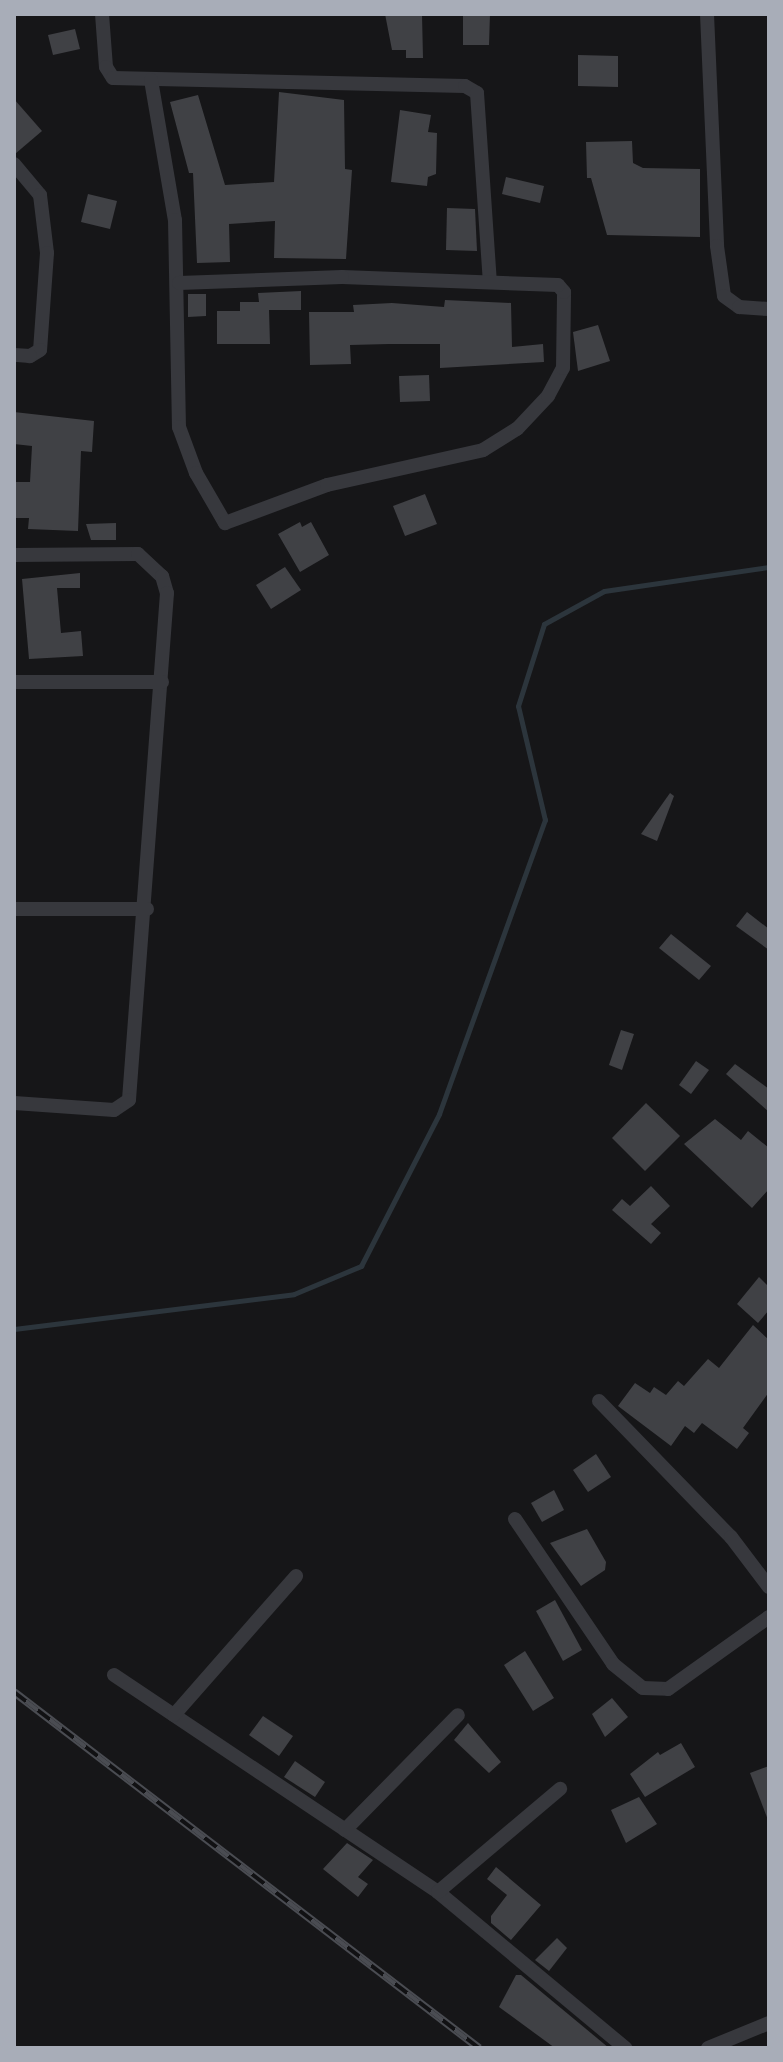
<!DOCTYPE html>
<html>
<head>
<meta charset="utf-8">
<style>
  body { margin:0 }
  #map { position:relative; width:783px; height:2062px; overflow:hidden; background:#161618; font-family:"Alegreya Sans",sans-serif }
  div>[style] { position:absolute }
  .stream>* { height:5px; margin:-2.5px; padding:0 2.5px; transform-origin:2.5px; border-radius:2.5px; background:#2c353c }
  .building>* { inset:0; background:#404145 }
  .street>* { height:14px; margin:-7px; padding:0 7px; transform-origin:7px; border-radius:7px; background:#37383d }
  .rail>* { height:8px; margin-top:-4px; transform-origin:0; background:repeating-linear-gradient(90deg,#111113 0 15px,#4a4c52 0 30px); box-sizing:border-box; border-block:2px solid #4a4c52 }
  span { translate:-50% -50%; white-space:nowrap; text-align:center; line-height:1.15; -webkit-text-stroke:6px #111113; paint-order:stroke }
  .frame { position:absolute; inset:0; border:16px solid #a8adb8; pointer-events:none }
</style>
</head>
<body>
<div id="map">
  <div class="stream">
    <i style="left:14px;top:1329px;width:282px;rotate:-7.1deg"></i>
    <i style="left:294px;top:1294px;width:73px;rotate:-22.7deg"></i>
    <i style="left:361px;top:1266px;width:171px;rotate:-62.8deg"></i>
    <i style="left:439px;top:1114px;width:313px;rotate:-70.2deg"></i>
    <i style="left:545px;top:820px;width:117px;rotate:-103.3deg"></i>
    <i style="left:518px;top:706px;width:86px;rotate:-72.4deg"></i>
    <i style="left:544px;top:624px;width:68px;rotate:-28.8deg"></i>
    <i style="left:604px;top:591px;width:167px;rotate:-8.3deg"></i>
  </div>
  <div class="building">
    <i style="clip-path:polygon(385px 14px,422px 14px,423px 58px,406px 58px,406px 50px,392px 50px)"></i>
    <i style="clip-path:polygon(463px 14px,490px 14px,489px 45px,463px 45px)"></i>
    <i style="clip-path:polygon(75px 29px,80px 49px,53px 55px,48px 35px)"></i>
    <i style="clip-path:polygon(578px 55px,618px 56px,618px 87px,578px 86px)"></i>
    <i style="clip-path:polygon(279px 92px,344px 100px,345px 169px,352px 170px,346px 259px,274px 258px,275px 221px,229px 224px,230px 262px,197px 263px,193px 173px,189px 173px,170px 102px,198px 95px,225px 185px,274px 182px)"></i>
    <i style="clip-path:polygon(14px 99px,42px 131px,15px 154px,14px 154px)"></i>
    <i style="clip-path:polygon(400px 110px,431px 115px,428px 132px,437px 133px,436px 174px,428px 177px,427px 186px,391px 182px)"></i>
    <i style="clip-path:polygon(632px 141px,633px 163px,643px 168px,700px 169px,700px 237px,607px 235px,591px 178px,587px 178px,586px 142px)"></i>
    <i style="clip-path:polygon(506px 177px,544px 186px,540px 203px,502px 194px)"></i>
    <i style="clip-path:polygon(88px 194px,117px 201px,110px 229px,81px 222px)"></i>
    <i style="clip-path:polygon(447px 208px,475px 209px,477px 251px,446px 250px)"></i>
    <i style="clip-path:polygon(301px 291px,301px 310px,269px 310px,270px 344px,217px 344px,217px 311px,240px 311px,240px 302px,259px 302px,258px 293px)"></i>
    <i style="clip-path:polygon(188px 294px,206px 294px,206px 316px,188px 317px)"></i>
    <i style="clip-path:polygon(445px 300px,511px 303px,512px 347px,543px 344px,544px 362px,440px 368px,440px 344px,389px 344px,350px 345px,351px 364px,310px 365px,309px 312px,354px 312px,353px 305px,392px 303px,444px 307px)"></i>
    <i style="clip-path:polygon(598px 325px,610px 361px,578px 371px,573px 332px)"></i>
    <i style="clip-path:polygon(429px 375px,430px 401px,400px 402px,399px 376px)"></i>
    <i style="clip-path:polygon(14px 412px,94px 421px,92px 452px,81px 451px,78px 531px,28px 529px,29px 518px,14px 518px,14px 482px,30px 482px,32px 446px,14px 444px)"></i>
    <i style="clip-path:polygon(425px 494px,437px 524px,405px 536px,393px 506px)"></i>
    <i style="clip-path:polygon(300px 522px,302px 527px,311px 522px,329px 555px,300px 572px,278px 534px)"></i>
    <i style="clip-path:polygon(116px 523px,116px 540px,91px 540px,86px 524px)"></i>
    <i style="clip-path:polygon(285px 567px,301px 590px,271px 609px,256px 585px)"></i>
    <i style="clip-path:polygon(80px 573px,80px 588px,57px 588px,61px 633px,81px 631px,83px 656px,29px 659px,22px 579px)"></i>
    <i style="clip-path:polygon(670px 793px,674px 796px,657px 841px,641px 834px)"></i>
    <i style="clip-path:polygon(747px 912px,769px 929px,769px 950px,736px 926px)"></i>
    <i style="clip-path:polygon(671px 934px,711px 966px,699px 980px,659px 948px)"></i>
    <i style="clip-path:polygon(621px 1030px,634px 1034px,622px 1070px,609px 1065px)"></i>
    <i style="clip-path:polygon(696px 1061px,709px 1070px,691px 1094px,679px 1085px)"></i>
    <i style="clip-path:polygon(735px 1064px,769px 1089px,769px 1112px,726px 1074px)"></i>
    <i style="clip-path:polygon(646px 1103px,680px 1136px,645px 1171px,612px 1138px)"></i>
    <i style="clip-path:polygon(715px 1119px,741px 1140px,748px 1131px,769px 1148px,769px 1189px,752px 1208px,684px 1144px)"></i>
    <i style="clip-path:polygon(651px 1186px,670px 1206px,651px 1224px,661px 1233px,651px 1244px,612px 1210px,622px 1199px,630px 1206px)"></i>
    <i style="clip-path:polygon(759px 1277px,769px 1287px,769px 1310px,758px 1323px,737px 1304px)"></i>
    <i style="clip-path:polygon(753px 1325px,769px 1340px,769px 1392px,743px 1428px,749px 1433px,737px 1449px,702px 1423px,694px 1433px,685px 1426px,671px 1446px,618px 1406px,635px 1383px,650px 1393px,654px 1387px,666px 1395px,678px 1381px,684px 1386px,708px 1359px,719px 1368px)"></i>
    <i style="clip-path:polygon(596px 1454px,611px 1477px,588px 1492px,573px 1470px)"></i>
    <i style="clip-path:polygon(554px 1490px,564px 1510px,542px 1522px,531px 1503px)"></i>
    <i style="clip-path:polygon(587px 1529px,606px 1562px,605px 1570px,581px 1586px,550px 1543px)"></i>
    <i style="clip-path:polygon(555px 1600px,582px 1650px,563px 1661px,536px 1611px)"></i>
    <i style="clip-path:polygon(525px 1651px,554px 1698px,533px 1711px,504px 1665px)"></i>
    <i style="clip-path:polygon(612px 1698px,628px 1717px,605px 1737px,592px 1714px)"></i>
    <i style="clip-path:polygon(263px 1716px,293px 1736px,279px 1756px,249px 1735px)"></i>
    <i style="clip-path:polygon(468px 1723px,501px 1762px,489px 1773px,454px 1740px)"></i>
    <i style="clip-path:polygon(681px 1743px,695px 1767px,645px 1797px,630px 1774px,658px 1752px,660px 1755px)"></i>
    <i style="clip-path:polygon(295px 1761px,325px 1782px,315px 1797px,284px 1777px)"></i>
    <i style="clip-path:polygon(769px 1766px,769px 1820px,768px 1820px,750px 1773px)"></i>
    <i style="clip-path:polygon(639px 1797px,657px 1824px,626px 1843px,611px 1810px)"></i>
    <i style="clip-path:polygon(347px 1843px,373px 1860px,358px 1877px,368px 1884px,358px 1897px,323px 1869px)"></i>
    <i style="clip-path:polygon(496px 1867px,541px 1905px,511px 1940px,491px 1923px,491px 1916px,507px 1895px,487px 1879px)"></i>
    <i style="clip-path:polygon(557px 1938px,567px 1948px,549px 1971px,535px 1960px)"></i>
    <i style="clip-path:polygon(516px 1975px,521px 1975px,609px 2048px,555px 2048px,499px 2007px)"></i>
  </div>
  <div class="street">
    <i style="left:102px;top:14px;width:53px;rotate:85.7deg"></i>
    <i style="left:106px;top:67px;width:13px;rotate:58deg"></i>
    <i style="left:113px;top:78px;width:352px;rotate:1.3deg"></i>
    <i style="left:465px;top:86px;width:14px;rotate:30deg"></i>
    <i style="left:477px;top:93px;width:189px;rotate:86.1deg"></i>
    <i style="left:707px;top:14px;width:232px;rotate:87.5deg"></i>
    <i style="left:717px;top:246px;width:50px;rotate:82deg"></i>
    <i style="left:724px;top:296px;width:19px;rotate:36deg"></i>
    <i style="left:739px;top:307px;width:30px;rotate:4deg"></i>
    <i style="left:151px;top:80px;width:142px;rotate:80.3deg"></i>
    <i style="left:175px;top:220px;width:207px;rotate:88.9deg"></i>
    <i style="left:179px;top:427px;width:49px;rotate:69.7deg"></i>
    <i style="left:196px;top:473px;width:58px;rotate:59.9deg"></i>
    <i style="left:225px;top:523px;width:109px;rotate:-20.4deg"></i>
    <i style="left:327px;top:485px;width:160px;rotate:-12.6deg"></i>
    <i style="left:483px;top:450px;width:40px;rotate:-32deg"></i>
    <i style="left:517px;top:429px;width:45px;rotate:-46.8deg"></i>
    <i style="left:548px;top:396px;width:32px;rotate:-62deg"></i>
    <i style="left:563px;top:368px;width:76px;rotate:-89.2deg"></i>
    <i style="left:564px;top:292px;width:9px;rotate:-131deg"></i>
    <i style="left:558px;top:285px;width:216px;rotate:-177.9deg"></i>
    <i style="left:342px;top:277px;width:163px;rotate:177.9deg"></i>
    <i style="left:14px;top:164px;width:40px;rotate:50deg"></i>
    <i style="left:40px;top:195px;width:58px;rotate:83.1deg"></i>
    <i style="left:47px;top:253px;width:97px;rotate:94.1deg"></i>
    <i style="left:40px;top:350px;width:12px;rotate:149deg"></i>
    <i style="left:30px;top:356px;width:16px;rotate:-176deg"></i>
    <i style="left:14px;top:555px;width:124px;rotate:-0.5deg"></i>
    <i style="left:138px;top:554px;width:33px;rotate:43deg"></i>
    <i style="left:162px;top:576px;width:18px;rotate:74deg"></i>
    <i style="left:167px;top:593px;width:508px;rotate:94.29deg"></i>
    <i style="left:129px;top:1100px;width:18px;rotate:146deg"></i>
    <i style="left:114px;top:1110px;width:100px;rotate:-176deg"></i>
    <i style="left:14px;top:682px;width:148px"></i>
    <i style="left:14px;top:909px;width:133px"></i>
    <i style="left:599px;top:1401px;width:190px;rotate:45.9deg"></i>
    <i style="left:731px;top:1537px;width:63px;rotate:52.8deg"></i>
    <i style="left:515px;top:1519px;width:175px;rotate:55.9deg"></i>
    <i style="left:613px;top:1664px;width:38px;rotate:39deg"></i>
    <i style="left:643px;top:1688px;width:25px;rotate:2deg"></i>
    <i style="left:668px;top:1689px;width:124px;rotate:-35.5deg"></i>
    <i style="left:114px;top:1675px;width:390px;rotate:33.8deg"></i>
    <i style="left:438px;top:1892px;width:244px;rotate:39.8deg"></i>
    <i style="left:174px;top:1715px;width:185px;rotate:-48.7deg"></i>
    <i style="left:345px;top:1830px;width:161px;rotate:-45.5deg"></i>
    <i style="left:438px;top:1892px;width:160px;rotate:-40.2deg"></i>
    <i style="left:708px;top:2048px;width:66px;rotate:-22.3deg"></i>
  </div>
  <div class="rail">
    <i style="left:14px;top:1692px;width:586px;rotate:37.44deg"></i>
  </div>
  <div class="frame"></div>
</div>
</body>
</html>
